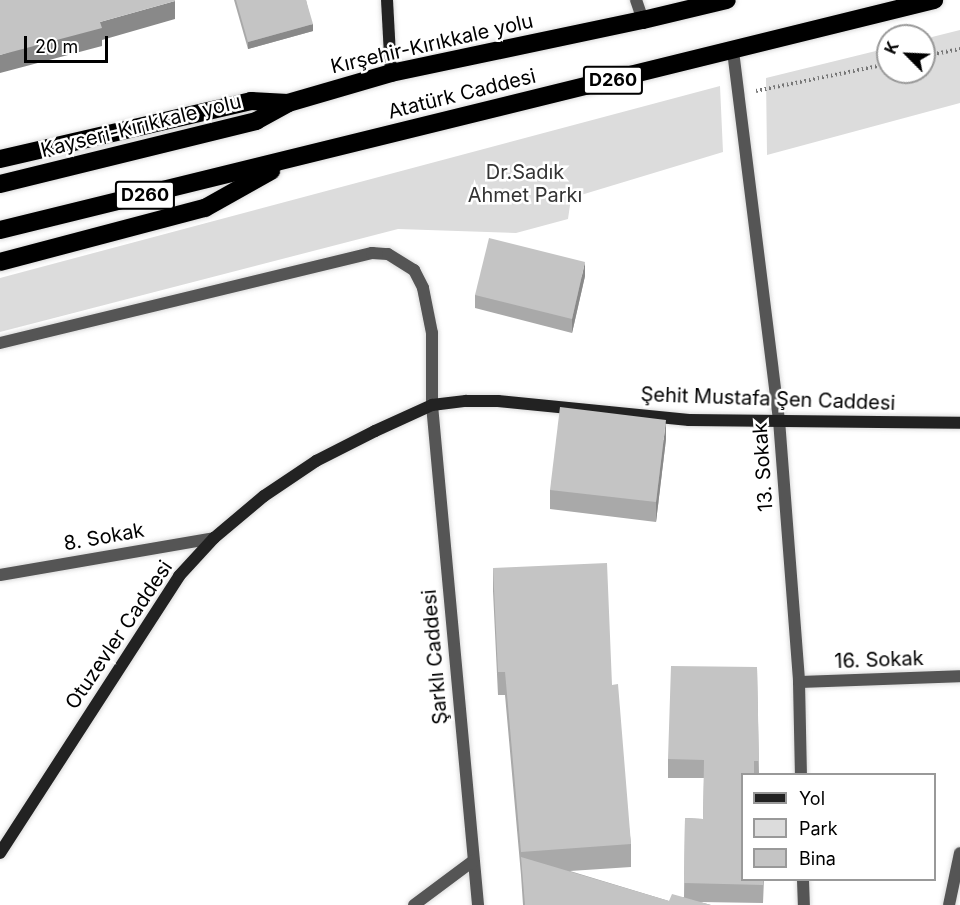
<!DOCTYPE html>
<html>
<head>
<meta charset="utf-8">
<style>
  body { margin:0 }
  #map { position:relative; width:960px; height:905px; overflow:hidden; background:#fff; font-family:Inter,sans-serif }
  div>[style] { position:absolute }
  .green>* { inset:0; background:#dcdcdc }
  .path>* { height:4px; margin-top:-2px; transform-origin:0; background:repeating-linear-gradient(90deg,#777 0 1.5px,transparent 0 4.5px) }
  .roads { filter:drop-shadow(0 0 2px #dbdbdb) drop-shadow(0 0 2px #dbdbdb) }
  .street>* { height:12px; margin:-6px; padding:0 6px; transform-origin:6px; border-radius:6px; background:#555 }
  .secondary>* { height:12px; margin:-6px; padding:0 6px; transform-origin:6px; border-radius:6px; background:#222 }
  .highway>* { height:18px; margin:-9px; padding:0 9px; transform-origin:9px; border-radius:9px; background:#000 }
  .wall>* { inset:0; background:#a9a9a9 }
  .shaded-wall>* { inset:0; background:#898989 }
  .building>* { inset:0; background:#c4c4c4 }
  span { translate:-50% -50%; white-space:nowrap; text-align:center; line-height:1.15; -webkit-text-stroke:5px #fff; paint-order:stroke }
  .shield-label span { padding:2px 4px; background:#fff; border:2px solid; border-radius:4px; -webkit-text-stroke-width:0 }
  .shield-label { font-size:18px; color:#000; font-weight:700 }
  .street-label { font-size:20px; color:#000 }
  .park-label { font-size:20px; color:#333 }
  .legend { position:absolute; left:741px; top:773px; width:195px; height:108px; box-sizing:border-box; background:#fff; border:2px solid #999; margin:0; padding:8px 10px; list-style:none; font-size:18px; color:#000 }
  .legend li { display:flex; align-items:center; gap:12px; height:30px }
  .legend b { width:30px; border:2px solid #999 }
  .north { position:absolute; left:876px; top:24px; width:60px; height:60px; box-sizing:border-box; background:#fff; border:2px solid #999; border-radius:50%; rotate:294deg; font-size:16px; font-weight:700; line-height:24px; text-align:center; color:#000 }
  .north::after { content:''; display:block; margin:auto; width:21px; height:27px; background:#000; clip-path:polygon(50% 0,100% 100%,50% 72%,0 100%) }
  .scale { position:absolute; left:24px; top:36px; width:84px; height:27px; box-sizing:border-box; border:3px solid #000; border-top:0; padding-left:8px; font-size:18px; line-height:21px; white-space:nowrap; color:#000; -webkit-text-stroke:4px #fff; paint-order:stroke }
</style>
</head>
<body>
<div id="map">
  <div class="green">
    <i style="clip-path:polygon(960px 30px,960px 103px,767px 155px,766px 78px,888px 48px,888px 72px,924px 72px,924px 39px)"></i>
    <i style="clip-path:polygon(720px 86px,723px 152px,571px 198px,568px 219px,516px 233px,398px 229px,0 332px,0 278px)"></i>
  </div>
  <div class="path">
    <i style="left:924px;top:56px;width:37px;rotate:-11deg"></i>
    <i style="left:756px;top:91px;width:135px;rotate:-11.6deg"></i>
  </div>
  <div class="roads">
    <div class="street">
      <i style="left:636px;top:0;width:21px;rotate:71deg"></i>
      <i style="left:733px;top:51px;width:372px;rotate:82.9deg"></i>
      <i style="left:779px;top:420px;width:263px;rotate:85.6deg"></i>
      <i style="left:799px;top:682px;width:92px;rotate:88.8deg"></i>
      <i style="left:0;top:343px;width:383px;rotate:-13.6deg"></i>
      <i style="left:372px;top:253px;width:16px;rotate:4deg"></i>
      <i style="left:388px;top:254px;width:31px;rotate:32deg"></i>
      <i style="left:414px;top:270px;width:20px;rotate:63deg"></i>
      <i style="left:423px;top:288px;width:46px;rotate:78.7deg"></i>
      <i style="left:432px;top:333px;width:72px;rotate:90deg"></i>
      <i style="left:432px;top:405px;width:502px;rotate:84.74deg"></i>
      <i style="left:0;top:575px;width:217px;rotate:-9.8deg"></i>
      <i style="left:799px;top:682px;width:161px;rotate:-2.1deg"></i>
      <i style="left:803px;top:880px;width:25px;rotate:88deg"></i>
      <i style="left:414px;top:905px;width:74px;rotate:-36.7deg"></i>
      <i style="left:949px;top:905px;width:53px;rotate:-78.1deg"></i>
    </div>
    <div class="secondary">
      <i style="left:387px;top:0;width:73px;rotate:86.9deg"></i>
      <i style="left:0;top:853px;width:330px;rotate:-57.1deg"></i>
      <i style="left:179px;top:576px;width:52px;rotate:-47.4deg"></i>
      <i style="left:214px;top:538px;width:65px;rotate:-40deg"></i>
      <i style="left:264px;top:496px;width:63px;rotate:-33.9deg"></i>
      <i style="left:316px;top:461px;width:66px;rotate:-27deg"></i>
      <i style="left:375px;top:431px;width:63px;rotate:-24.5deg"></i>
      <i style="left:432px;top:405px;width:34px;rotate:-7deg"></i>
      <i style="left:466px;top:401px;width:32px"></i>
      <i style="left:498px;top:401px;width:192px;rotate:5.7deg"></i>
      <i style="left:689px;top:420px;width:271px;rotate:0.6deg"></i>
    </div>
    <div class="highway">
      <i style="left:0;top:159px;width:258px;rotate:-13deg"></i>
      <i style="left:251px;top:101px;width:37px;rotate:3deg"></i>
      <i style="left:0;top:184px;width:264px;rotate:-13.8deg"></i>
      <i style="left:256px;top:121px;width:37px;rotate:-29deg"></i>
      <i style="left:288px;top:103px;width:107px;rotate:-16.2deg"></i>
      <i style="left:391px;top:73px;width:258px;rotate:-11.9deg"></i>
      <i style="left:643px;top:20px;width:86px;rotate:-13.4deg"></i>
      <i style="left:0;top:230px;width:962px;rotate:-13.83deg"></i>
      <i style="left:0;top:262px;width:212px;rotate:-14.8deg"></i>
      <i style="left:205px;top:208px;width:76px;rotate:-29.3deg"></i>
    </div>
  </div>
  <div class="wall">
    <i style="clip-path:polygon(234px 0,306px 0,313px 31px,248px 49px)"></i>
    <i style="clip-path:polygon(585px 276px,572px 333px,475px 308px,475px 295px)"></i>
    <i style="clip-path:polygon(666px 439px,656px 522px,550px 509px,550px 490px)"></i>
    <i style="clip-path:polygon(493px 568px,612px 685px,631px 844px,631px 867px,570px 871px,669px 901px,684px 897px,685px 818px,703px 819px,704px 778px,668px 778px,668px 759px,757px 667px,759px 774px,742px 774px,764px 879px,763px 903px,700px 902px,711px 905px,523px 905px,521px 875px,505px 695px,498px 695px,493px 591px)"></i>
  </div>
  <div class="shaded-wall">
    <i style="clip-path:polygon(175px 1px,175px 19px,102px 40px,102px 46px,0 73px,0 55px,100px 22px)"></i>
    <i style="clip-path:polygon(313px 24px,313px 31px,248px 49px,248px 42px)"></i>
    <i style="clip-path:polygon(585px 262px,585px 276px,572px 333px,572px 319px)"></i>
    <i style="clip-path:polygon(666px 420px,666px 439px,656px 522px,656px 502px)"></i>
  </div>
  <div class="building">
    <i style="clip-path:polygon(0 0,175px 0,175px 1px,100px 22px,102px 28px,0 55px)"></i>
    <i style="clip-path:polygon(236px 0,306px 0,313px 24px,248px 42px)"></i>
    <i style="clip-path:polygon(489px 238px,585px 262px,572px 319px,475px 295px)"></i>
    <i style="clip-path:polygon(560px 407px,666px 420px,656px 502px,550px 490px)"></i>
    <i style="clip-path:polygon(607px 563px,612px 685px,618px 684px,631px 844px,521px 852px,505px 672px,498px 672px,493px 568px)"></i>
    <i style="clip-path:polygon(671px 666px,757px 667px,759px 761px,754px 761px,754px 774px,742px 774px,742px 879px,763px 879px,763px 885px,684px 883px,685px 818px,703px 819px,704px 760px,668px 759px)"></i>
    <i style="clip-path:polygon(521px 857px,669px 901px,672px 894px,711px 905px,525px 905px)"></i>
  </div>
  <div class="shield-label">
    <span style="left:613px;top:80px">D260</span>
    <span style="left:145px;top:195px">D260</span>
  </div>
  <div class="street-label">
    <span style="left:432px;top:44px;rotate:-13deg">Kırşehir-Kırıkkale yolu</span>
    <span style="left:462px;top:94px;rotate:-14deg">Atatürk Caddesi</span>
    <span style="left:141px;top:126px;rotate:-14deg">Kayseri-Kırıkkale yolu</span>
    <span style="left:768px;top:399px;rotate:2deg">Şehit Mustafa Şen Caddesi</span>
    <span style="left:763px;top:467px;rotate:-94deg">13. Sokak</span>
    <span style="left:104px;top:537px;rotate:-10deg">8. Sokak</span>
    <span style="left:119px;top:635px;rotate:-56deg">Otuzevler Caddesi</span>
    <span style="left:435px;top:657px;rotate:-95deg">Şarklı Caddesi</span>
    <span style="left:879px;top:660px;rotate:-2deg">16. Sokak</span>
  </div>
  <div class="park-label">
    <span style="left:525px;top:184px">Dr.Sadık<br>Ahmet Parkı</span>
  </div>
  <ul class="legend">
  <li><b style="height:8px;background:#222"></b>Yol</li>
  <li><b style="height:16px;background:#dcdcdc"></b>Park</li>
  <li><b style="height:16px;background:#c4c4c4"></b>Bina</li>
  </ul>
  <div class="north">K</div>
  <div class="scale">20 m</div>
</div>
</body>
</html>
